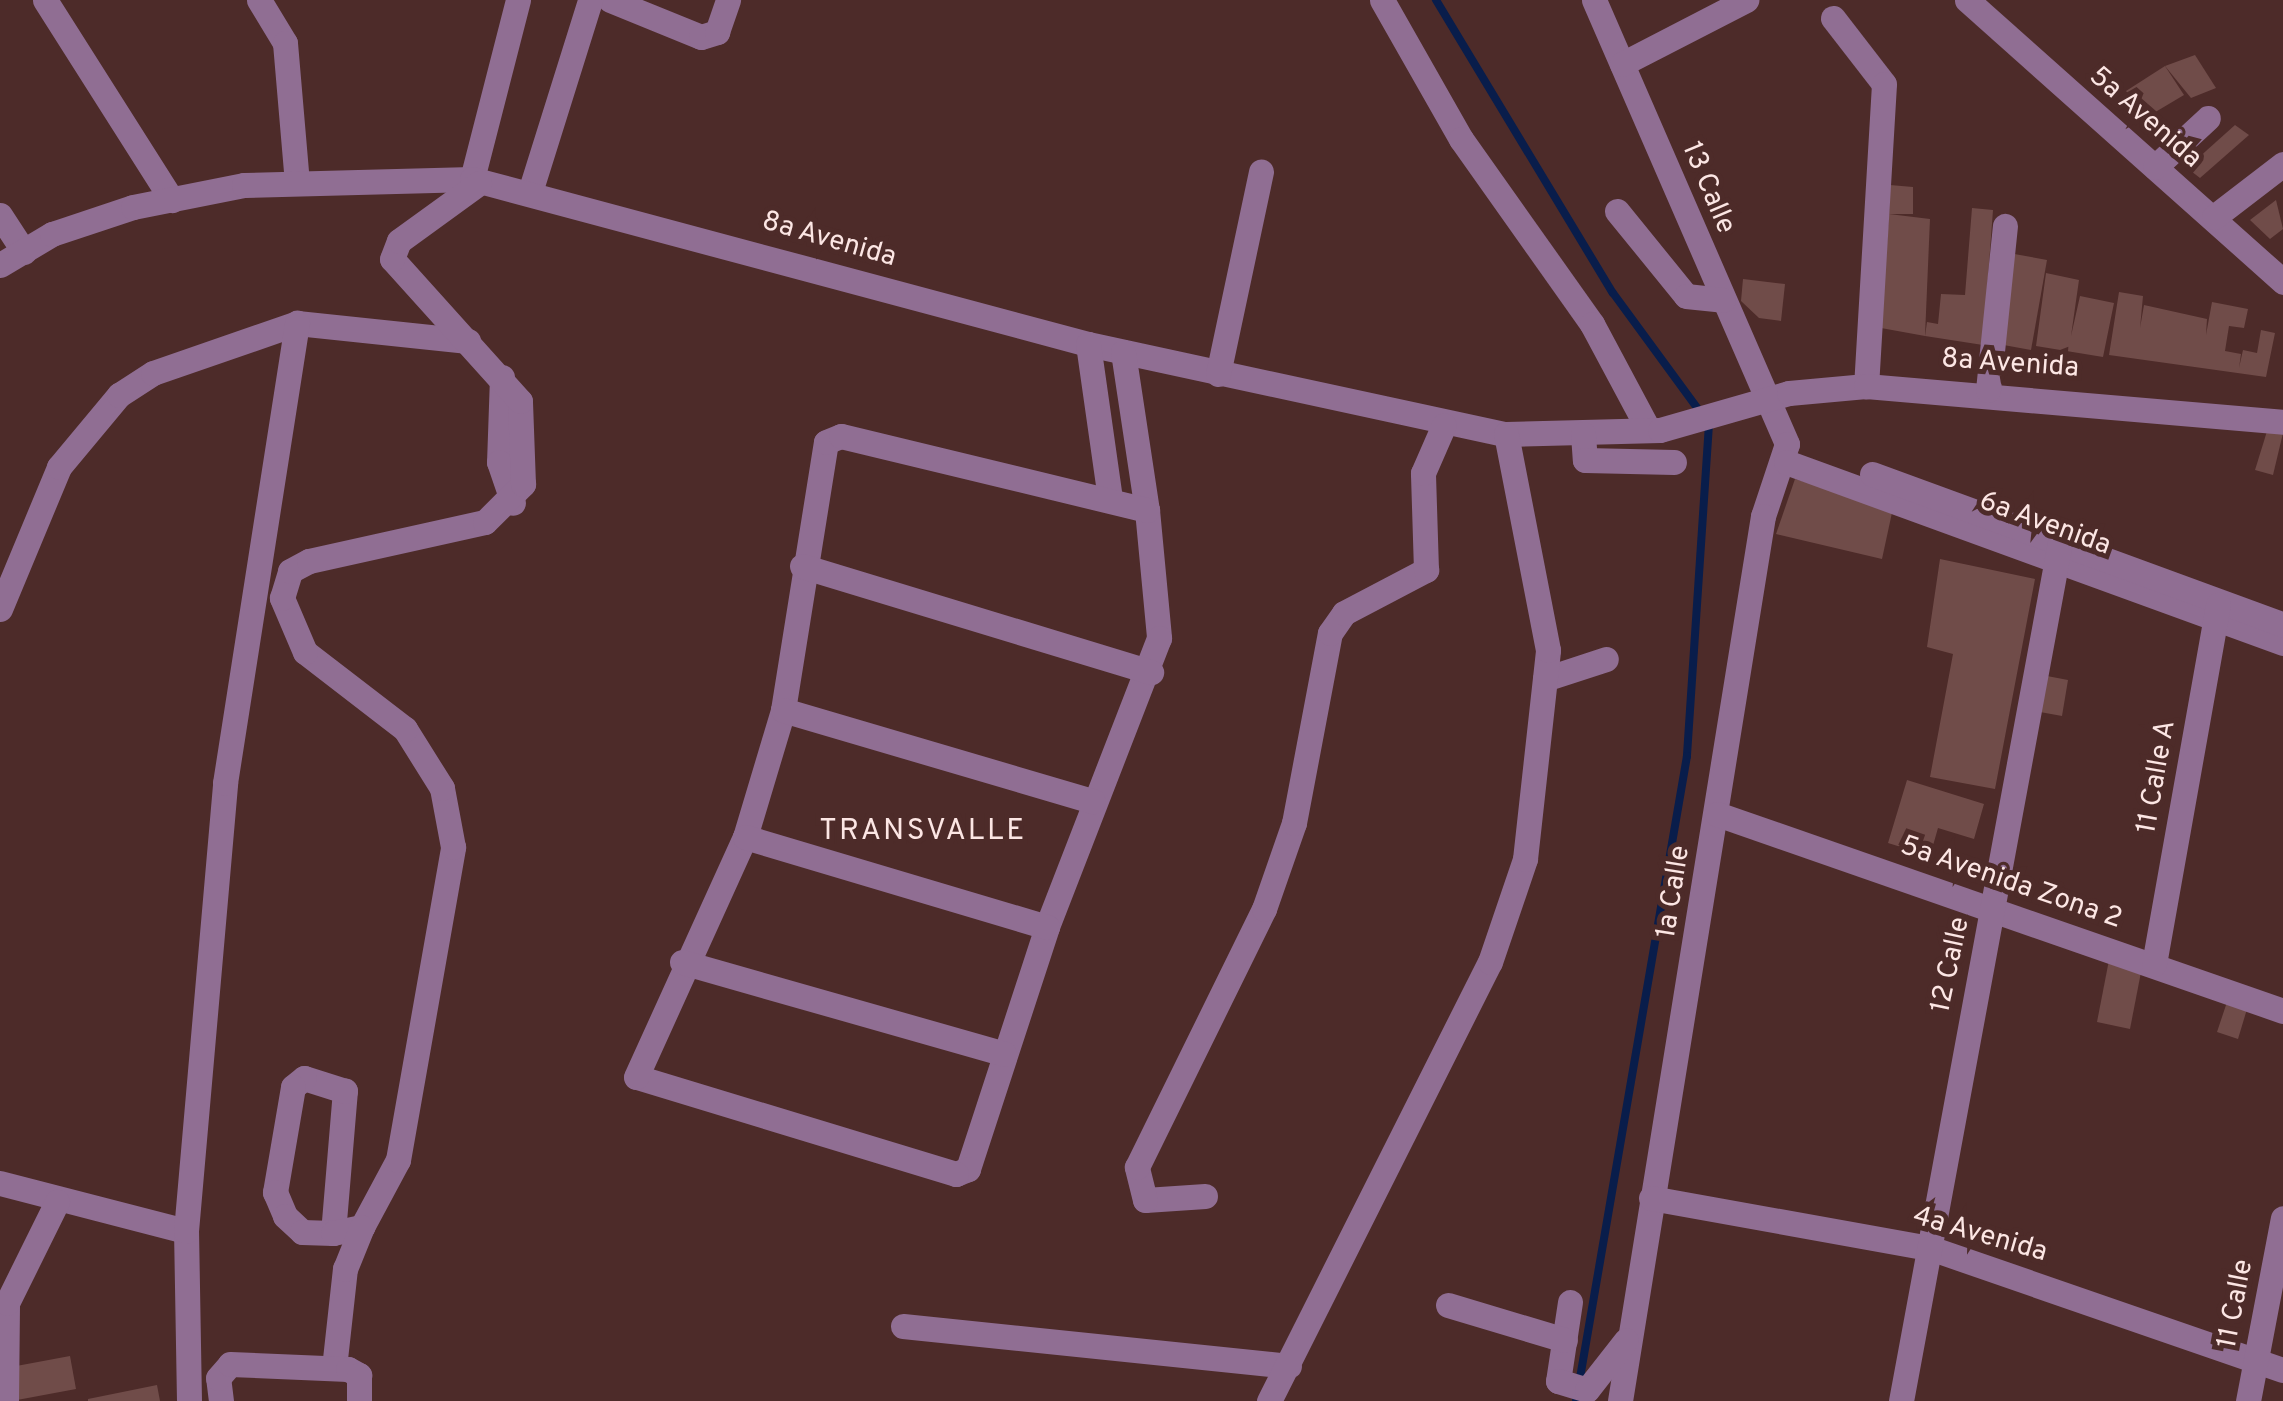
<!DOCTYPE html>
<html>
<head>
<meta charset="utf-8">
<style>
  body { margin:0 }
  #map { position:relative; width:2283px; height:1401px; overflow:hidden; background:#4d2b29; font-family:Overpass,sans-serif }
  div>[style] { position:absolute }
  .stream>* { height:8px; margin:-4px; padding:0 4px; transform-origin:4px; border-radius:4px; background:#091d4b }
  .building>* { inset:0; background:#704c49 }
  .minor>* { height:25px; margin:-12.5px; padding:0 12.5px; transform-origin:12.5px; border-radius:12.5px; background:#906e93 }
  span { translate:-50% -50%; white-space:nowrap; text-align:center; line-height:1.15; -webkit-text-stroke:10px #4d2b29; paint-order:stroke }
  .street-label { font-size:28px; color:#fce6e4 }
  .neighbourhood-label { font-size:30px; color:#fce6e4; letter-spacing:2.5px }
</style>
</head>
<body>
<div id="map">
  <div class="stream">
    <i style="left:1436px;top:0;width:342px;rotate:58.9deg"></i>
    <i style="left:1613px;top:293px;width:162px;rotate:53.8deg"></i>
    <i style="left:1709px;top:424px;width:333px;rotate:93.8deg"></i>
    <i style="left:1687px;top:756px;width:654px;rotate:99.76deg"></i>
  </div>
  <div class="building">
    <i style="clip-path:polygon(2195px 55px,2216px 88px,2191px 98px,2165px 66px)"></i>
    <i style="clip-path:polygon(2165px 66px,2184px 95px,2147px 117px,2126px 91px)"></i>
    <i style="clip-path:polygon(2235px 125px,2249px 135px,2200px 178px,2187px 168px)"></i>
    <i style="clip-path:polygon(1890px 185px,1913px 187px,1913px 214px,1889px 214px)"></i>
    <i style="clip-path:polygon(2276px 200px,2283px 229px,2270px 239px,2250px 220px)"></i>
    <i style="clip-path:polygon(1972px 208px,1993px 210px,1983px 345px,1925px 336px,1927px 322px,1938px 324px,1941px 294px,1965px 295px)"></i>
    <i style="clip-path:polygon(1889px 214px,1930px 219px,1925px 336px,1881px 328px)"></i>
    <i style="clip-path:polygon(2009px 253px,2047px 260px,2031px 350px,1998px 344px)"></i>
    <i style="clip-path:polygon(2046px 273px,2079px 280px,2071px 336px,2080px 296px,2114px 303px,2103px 357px,2036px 346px)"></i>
    <i style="clip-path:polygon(1743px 279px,1785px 284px,1781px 321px,1759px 318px,1741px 301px)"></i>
    <i style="clip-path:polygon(2119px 292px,2143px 296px,2140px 328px,2144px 305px,2207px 319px,2206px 335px,2212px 302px,2248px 309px,2244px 328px,2229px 326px,2225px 351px,2241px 354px,2239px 368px,2243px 350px,2257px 353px,2261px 330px,2275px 333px,2266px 377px,2109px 355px)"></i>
    <i style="clip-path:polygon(2268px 428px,2283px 433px,2273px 475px,2255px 470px)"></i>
    <i style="clip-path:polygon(1795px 479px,1893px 508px,1882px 559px,1776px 534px)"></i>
    <i style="clip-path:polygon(1940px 559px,2035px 579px,1995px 789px,1930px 777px,1953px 654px,1927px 647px)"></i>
    <i style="clip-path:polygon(2047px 676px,2068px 680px,2062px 716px,2040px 712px)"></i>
    <i style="clip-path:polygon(1907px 780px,1984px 804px,1974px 839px,1938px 828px,1930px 856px,1888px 843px)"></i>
    <i style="clip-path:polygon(2109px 960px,2142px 967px,2130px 1029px,2097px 1022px)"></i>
    <i style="clip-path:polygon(2227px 1002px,2247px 1009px,2238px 1039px,2217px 1032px)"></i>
    <i style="clip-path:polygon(70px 1356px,76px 1389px,17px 1400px,11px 1367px)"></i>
    <i style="clip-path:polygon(157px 1385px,160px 1401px,88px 1401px,88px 1399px)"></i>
  </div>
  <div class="minor">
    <i style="left:45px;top:0;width:237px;rotate:57.6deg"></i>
    <i style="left:259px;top:0;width:50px;rotate:58.8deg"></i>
    <i style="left:285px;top:43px;width:140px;rotate:85.1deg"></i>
    <i style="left:610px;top:0;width:98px;rotate:22.1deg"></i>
    <i style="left:701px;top:37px;width:17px;rotate:-17deg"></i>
    <i style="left:717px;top:32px;width:34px;rotate:-71deg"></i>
    <i style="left:1382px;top:0;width:160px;rotate:60.4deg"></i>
    <i style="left:1461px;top:139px;width:227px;rotate:54.7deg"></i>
    <i style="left:1592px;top:324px;width:117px;rotate:61.9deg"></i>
    <i style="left:1594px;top:0;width:484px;rotate:66.5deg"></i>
    <i style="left:1787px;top:444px;width:76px;rotate:108.4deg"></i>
    <i style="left:1763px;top:516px;width:896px;rotate:99.18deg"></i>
    <i style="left:1967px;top:0;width:424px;rotate:41.7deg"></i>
    <i style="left:1833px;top:18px;width:83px;rotate:52.3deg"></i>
    <i style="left:1884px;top:84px;width:303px;rotate:93.4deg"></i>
    <i style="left:1622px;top:64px;width:140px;rotate:-27.3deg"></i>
    <i style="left:2155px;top:167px;width:72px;rotate:-42.8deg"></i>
    <i style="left:472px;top:179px;width:185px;rotate:-75.6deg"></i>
    <i style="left:530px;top:192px;width:201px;rotate:-72.6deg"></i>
    <i style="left:1617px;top:211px;width:109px;rotate:50.9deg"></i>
    <i style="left:1686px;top:296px;width:37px;rotate:6deg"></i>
    <i style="left:0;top:215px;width:44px;rotate:57deg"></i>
    <i style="left:2214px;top:217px;width:87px;rotate:-37.5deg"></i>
    <i style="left:0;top:265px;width:61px;rotate:-30.8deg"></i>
    <i style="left:52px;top:234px;width:85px;rotate:-18.4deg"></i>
    <i style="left:133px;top:207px;width:113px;rotate:-11.2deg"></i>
    <i style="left:244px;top:185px;width:228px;rotate:-1.5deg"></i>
    <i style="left:472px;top:179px;width:638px;rotate:15deg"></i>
    <i style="left:1088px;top:344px;width:428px;rotate:12.2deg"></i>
    <i style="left:1506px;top:434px;width:154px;rotate:-1.5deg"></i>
    <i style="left:1660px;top:430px;width:134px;rotate:-16deg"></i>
    <i style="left:1789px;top:393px;width:77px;rotate:-5.2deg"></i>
    <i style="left:1866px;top:386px;width:419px;rotate:4.9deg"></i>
    <i style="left:1088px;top:344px;width:157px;rotate:81.9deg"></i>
    <i style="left:1123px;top:352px;width:160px;rotate:81.4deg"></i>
    <i style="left:1147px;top:510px;width:129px;rotate:84.6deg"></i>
    <i style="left:1159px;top:638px;width:310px;rotate:111.2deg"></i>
    <i style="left:1047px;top:927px;width:255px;rotate:108.1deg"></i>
    <i style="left:968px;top:1169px;width:13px;rotate:157deg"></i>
    <i style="left:956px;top:1174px;width:334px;rotate:-163.1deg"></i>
    <i style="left:636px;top:1077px;width:264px;rotate:-65.6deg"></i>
    <i style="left:745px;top:837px;width:133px;rotate:-73.3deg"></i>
    <i style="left:783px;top:710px;width:271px;rotate:-80.9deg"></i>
    <i style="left:826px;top:442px;width:16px;rotate:-22deg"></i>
    <i style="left:841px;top:436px;width:315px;rotate:13.6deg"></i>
    <i style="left:1218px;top:374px;width:207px;rotate:-78deg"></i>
    <i style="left:502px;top:377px;width:85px;rotate:92deg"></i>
    <i style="left:499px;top:462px;width:43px;rotate:71.1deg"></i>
    <i style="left:1988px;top:390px;width:165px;rotate:-84.1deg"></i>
    <i style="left:1583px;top:434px;width:26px;rotate:86deg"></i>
    <i style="left:1585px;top:460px;width:89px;rotate:1.3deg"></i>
    <i style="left:1786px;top:462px;width:529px;rotate:20.01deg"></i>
    <i style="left:1872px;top:474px;width:438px;rotate:20.1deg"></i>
    <i style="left:802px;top:566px;width:365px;rotate:16.9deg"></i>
    <i style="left:0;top:609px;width:154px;rotate:-67.4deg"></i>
    <i style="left:59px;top:467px;width:94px;rotate:-50.2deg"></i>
    <i style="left:119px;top:395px;width:40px;rotate:-32.9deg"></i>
    <i style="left:153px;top:373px;width:152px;rotate:-19.1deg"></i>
    <i style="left:297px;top:323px;width:172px;rotate:6deg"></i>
    <i style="left:1545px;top:679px;width:64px;rotate:-18.2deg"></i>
    <i style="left:783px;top:710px;width:323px;rotate:16.4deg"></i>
    <i style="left:1717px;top:814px;width:599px;rotate:19.19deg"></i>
    <i style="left:745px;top:837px;width:315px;rotate:16.6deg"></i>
    <i style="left:682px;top:962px;width:335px;rotate:15.9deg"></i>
    <i style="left:2154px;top:964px;width:365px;rotate:-79.9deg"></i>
    <i style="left:0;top:1183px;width:192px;rotate:14.5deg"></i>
    <i style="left:1205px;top:1196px;width:60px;rotate:176.2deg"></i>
    <i style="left:1145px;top:1200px;width:34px;rotate:-104deg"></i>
    <i style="left:1137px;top:1167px;width:288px;rotate:-63.8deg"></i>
    <i style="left:1264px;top:909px;width:91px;rotate:-70.8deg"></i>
    <i style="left:1294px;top:823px;width:193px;rotate:-79.3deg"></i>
    <i style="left:1330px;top:633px;width:24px;rotate:-55deg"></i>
    <i style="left:1344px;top:613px;width:93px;rotate:-27.7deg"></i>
    <i style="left:1426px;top:570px;width:97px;rotate:-91.8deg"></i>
    <i style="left:1423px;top:473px;width:52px;rotate:-66.4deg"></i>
    <i style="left:1651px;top:1198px;width:283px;rotate:10.2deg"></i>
    <i style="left:1930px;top:1248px;width:373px;rotate:19.1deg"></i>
    <i style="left:333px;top:1233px;width:143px;rotate:-85.2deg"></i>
    <i style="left:345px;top:1091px;width:43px;rotate:-162.4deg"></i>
    <i style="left:304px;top:1078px;width:14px;rotate:141deg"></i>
    <i style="left:293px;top:1087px;width:107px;rotate:99.7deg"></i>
    <i style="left:275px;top:1192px;width:26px;rotate:67deg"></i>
    <i style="left:285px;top:1216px;width:23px;rotate:43deg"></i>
    <i style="left:302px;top:1232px;width:31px;rotate:2deg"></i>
    <i style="left:333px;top:1233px;width:30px;rotate:-12deg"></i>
    <i style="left:362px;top:1227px;width:76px;rotate:-61.8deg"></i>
    <i style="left:398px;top:1160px;width:318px;rotate:-80deg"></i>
    <i style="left:453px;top:847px;width:60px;rotate:-100.6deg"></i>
    <i style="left:442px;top:788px;width:70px;rotate:-122.1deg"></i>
    <i style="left:405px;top:729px;width:126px;rotate:-142.4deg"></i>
    <i style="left:305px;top:652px;width:59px;rotate:-113.1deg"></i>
    <i style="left:282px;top:598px;width:28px;rotate:-73deg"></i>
    <i style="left:290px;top:571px;width:21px;rotate:-28deg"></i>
    <i style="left:309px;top:561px;width:180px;rotate:-12.5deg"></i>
    <i style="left:485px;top:522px;width:54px;rotate:-45deg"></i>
    <i style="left:523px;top:484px;width:83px;rotate:-92.1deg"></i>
    <i style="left:520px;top:401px;width:191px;rotate:-132deg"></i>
    <i style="left:392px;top:259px;width:19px;rotate:-69deg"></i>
    <i style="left:399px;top:241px;width:99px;rotate:-35.9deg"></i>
    <i style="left:1570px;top:1302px;width:80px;rotate:98.6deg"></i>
    <i style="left:1558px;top:1381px;width:30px;rotate:17deg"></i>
    <i style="left:1587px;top:1390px;width:63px;rotate:-52deg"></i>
    <i style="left:1448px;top:1305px;width:122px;rotate:16.7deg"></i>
    <i style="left:903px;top:1326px;width:388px;rotate:5.9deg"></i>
    <i style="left:334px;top:1368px;width:100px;rotate:-83.7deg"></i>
    <i style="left:345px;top:1269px;width:45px;rotate:-68deg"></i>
    <i style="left:6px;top:1401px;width:98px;rotate:-89.4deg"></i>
    <i style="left:7px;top:1303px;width:113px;rotate:-63.7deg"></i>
    <i style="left:189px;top:1401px;width:170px;rotate:-91deg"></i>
    <i style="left:186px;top:1231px;width:450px;rotate:-85deg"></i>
    <i style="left:225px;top:783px;width:466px;rotate:-81.1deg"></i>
    <i style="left:221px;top:1401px;width:23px;rotate:-97deg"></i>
    <i style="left:218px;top:1378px;width:18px;rotate:-49deg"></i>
    <i style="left:230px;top:1364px;width:118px;rotate:2.4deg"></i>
    <i style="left:348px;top:1369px;width:13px;rotate:29deg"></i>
    <i style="left:359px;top:1375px;width:26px;rotate:90deg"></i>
    <i style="left:1269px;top:1401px;width:491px;rotate:-63.3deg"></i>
    <i style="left:1490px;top:962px;width:109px;rotate:-71.2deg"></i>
    <i style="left:1525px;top:859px;width:210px;rotate:-83.7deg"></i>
    <i style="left:1548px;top:650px;width:220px;rotate:-101deg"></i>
    <i style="left:1901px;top:1401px;width:874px;rotate:-79.51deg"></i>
    <i style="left:2248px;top:1401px;width:186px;rotate:-79.2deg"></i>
  </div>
  <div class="street-label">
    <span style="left:2145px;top:118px;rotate:41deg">5a Avenida</span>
    <span style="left:1708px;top:188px;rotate:67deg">13 Calle</span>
    <span style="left:829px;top:240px;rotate:16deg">8a Avenida</span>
    <span style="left:2010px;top:364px;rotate:4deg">8a Avenida</span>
    <span style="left:2045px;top:524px;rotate:20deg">6a Avenida</span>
    <span style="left:2157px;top:777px;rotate:-80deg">11 Calle A</span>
    <span style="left:2011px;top:883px;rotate:19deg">5a Avenida Zona 2</span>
    <span style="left:1674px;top:892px;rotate:-81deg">1a Calle</span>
    <span style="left:1951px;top:965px;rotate:-78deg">12 Calle</span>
    <span style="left:1980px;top:1235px;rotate:16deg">4a Avenida</span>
    <span style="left:2236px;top:1304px;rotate:-79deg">11 Calle</span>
  </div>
  <div class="neighbourhood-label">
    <span style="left:923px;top:832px">TRANSVALLE</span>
  </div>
</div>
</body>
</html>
